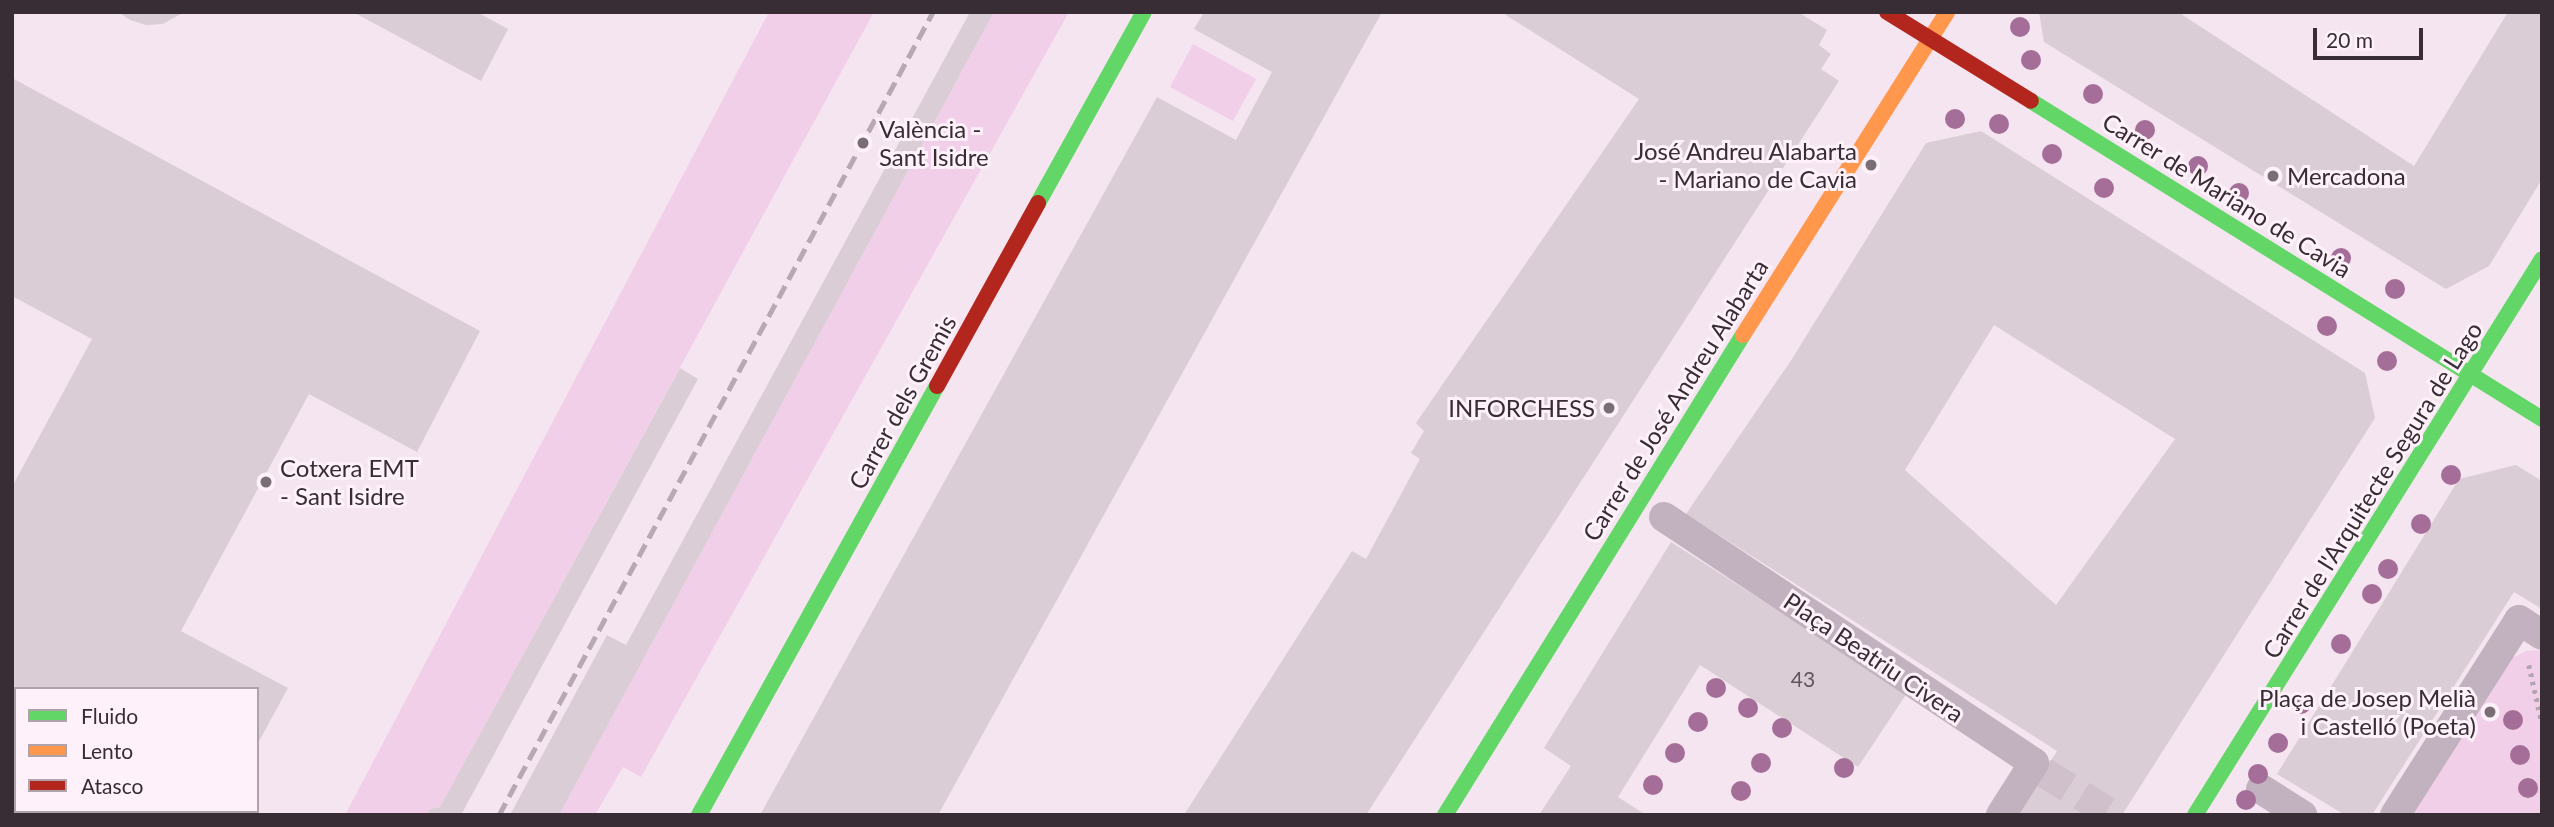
<!DOCTYPE html>
<html>
<head>
<meta charset="utf-8">
<style>
  body { margin:0 }
  #map { position:relative; width:2554px; height:827px; overflow:hidden; background:#f5e5f0; font-family:Lato,sans-serif }
  div>[style] { position:absolute }
  .green>* { inset:0; background:#f2cfe8 }
  .building>* { inset:0; background:#dacdd6 }
  .street-tunnel>* { height:30px; margin-top:-15px; transform-origin:0; background:repeating-linear-gradient(90deg,#cfc0cb 0 30px,transparent 0 45px) }
  .path>* { height:4.5px; margin-top:-2.25px; transform-origin:0; background:repeating-linear-gradient(90deg,#b3a5af 0 3.5px,transparent 0 8.5px) }
  .street>* { height:30px; margin:-15px; padding:0 15px; transform-origin:15px; border-radius:15px; background:#c2b1be }
  .fast>* { height:16px; margin:-8px; padding:0 8px; transform-origin:8px; border-radius:8px; background:#63d668 }
  .slow>* { height:16px; margin:-8px; padding:0 8px; transform-origin:8px; border-radius:8px; background:#ff974d }
  .jam>* { height:16px; margin:-8px; padding:0 8px; transform-origin:8px; border-radius:8px; background:#b3261e }
  .rail>* { height:5px; margin-top:-2.5px; transform-origin:0; background:repeating-linear-gradient(90deg,#b7a9b3 0 14px,transparent 0 21px) }
  .trees>* { width:20px; height:20px; margin:-10px; border-radius:50%; background:#a46e99 }
  .dots>* { width:19px; height:19px; translate:-50% -50%; box-sizing:border-box; border:4px solid #fef1fa; border-radius:50% }
  span { translate:-50% -50%; white-space:nowrap; text-align:center; line-height:1.15; -webkit-text-stroke:6px #fef1fa; paint-order:stroke }
  .number-label { font-size:21px; color:#60555d }
  .number-label span { -webkit-text-stroke-width:0 }
  .poi-label { font-size:24px; color:#382d35 }
  .left { translate:0 -50%; text-align:left }
  .right { translate:-100% -50%; text-align:right }
  .street-label { font-size:24px; color:#382d35 }
  .frame { position:absolute; inset:0; border:14px solid #382d35; pointer-events:none }
  .legend { position:absolute; left:14px; top:687px; width:245px; height:126px; box-sizing:border-box; background:#fef1fa; border:2px solid #afa3ab; margin:0; padding:9px 12px; list-style:none; font-size:21px; color:#382d35 }
  .legend li { display:flex; align-items:center; gap:14px; height:35px }
  .legend b { width:35px; border:2px solid #afa3ab }
  .scale { position:absolute; left:2313px; top:28px; width:110px; height:32px; box-sizing:border-box; border:4px solid #382d35; border-top:0; padding-left:9px; font-size:21px; line-height:24px; white-space:nowrap; color:#382d35; -webkit-text-stroke:5px #fef1fa; paint-order:stroke }
</style>
</head>
<body>
<div id="map">
  <div class="green">
    <i style="clip-path:polygon(769px 12px,874px 12px,440px 807px,430px 809px,427px 815px,345px 815px)"></i>
    <i style="clip-path:polygon(994px 12px,1069px 12px,641px 777px,623px 767px,595px 815px,559px 815px)"></i>
    <i style="clip-path:polygon(1193px 44px,1256px 79px,1233px 121px,1170px 87px)"></i>
    <i style="clip-path:polygon(2542px 650px,2542px 815px,2407px 815px,2512px 658px,2526px 651px)"></i>
  </div>
  <div class="building">
    <i style="clip-path:polygon(118px 12px,184px 12px,163px 24px,146px 25px,130px 20px)"></i>
    <i style="clip-path:polygon(353px 12px,477px 12px,508px 29px,481px 81px)"></i>
    <i style="clip-path:polygon(970px 12px,994px 12px,559px 815px,510px 815px,607px 635px,626px 645px)"></i>
    <i style="clip-path:polygon(1204px 12px,1382px 12px,938px 815px,760px 815px,1157px 97px,1236px 140px,1272px 72px,1194px 29px)"></i>
    <i style="clip-path:polygon(1501px 12px,1798px 12px,1827px 30px,1819px 45px,1831px 54px,1821px 69px,1839px 81px,1366px 815px,1184px 815px,1352px 551px,1366px 559px,1420px 459px,1411px 453px,1424px 431px,1416px 423px,1639px 99px)"></i>
    <i style="clip-path:polygon(2039px 12px,2178px 12px,2414px 166px,2508px 12px,2542px 12px,2542px 179px,2489px 266px,2446px 289px,2044px 42px)"></i>
    <i style="clip-path:polygon(12px 78px,480px 331px,417px 452px,309px 394px,181px 631px,288px 688px,257px 745px,257px 689px,16px 689px,16px 791px,12px 789px,12px 487px,92px 339px,12px 296px)"></i>
    <i style="clip-path:polygon(evenodd,1981px 131px,2365px 373px,2375px 418px,2122px 815px,2017px 815px,2057px 751px,1686px 514px,1790px 362px,1926px 143px,1981px 131px,1994px 325px,2175px 439px,2056px 605px,1905px 470px,1994px 325px)"></i>
    <i style="clip-path:polygon(680px 368px,698px 379px,461px 815px,427px 815px,430px 809px,440px 807px)"></i>
    <i style="clip-path:polygon(2516px 465px,2542px 481px,2542px 609px,2514px 592px,2372px 815px,2345px 815px,2277px 774px,2459px 479px)"></i>
    <i style="clip-path:polygon(1671px 542px,1907px 693px,1858px 767px,1700px 665px,1618px 797px,1646px 815px,1539px 815px,1571px 766px,1544px 748px)"></i>
    <i style="clip-path:polygon(53px 811px,222px 811px,220px 815px,60px 815px)"></i>
  </div>
  <div class="street-tunnel">
    <i style="left:2043px;top:772px;width:82px;rotate:31.6deg"></i>
  </div>
  <div class="path">
    <i style="left:2529px;top:665px;width:59px;rotate:77.4deg"></i>
  </div>
  <div class="street">
    <i style="left:1664px;top:517px;width:444px;rotate:33.6deg"></i>
    <i style="left:2034px;top:763px;width:62px;rotate:122.4deg"></i>
    <i style="left:2261px;top:789px;width:49px;rotate:32.4deg"></i>
    <i style="left:2395px;top:815px;width:231px;rotate:-57.5deg"></i>
    <i style="left:2519px;top:620px;width:27px;rotate:33deg"></i>
  </div>
  <div class="fast">
    <i style="left:2031px;top:101px;width:602px;rotate:31.89deg"></i>
    <i style="left:1038px;top:203px;width:218px;rotate:-61deg"></i>
    <i style="left:699px;top:815px;width:491px;rotate:-61deg"></i>
    <i style="left:1445px;top:815px;width:565px;rotate:-58.17deg"></i>
    <i style="left:2195px;top:815px;width:655px;rotate:-58.03deg"></i>
  </div>
  <div class="slow">
    <i style="left:1743px;top:335px;width:382px;rotate:-57.7deg"></i>
  </div>
  <div class="jam">
    <i style="left:1887px;top:12px;width:169px;rotate:31.7deg"></i>
    <i style="left:937px;top:386px;width:209px;rotate:-61.1deg"></i>
  </div>
  <div class="rail">
    <i style="left:499px;top:815px;width:913px;rotate:-61.61deg"></i>
  </div>
  <div class="trees">
    <i style="left:2020px;top:27px"></i>
    <i style="left:2031px;top:60px"></i>
    <i style="left:2093px;top:94px"></i>
    <i style="left:1955px;top:119px"></i>
    <i style="left:1999px;top:124px"></i>
    <i style="left:2145px;top:130px"></i>
    <i style="left:2052px;top:154px"></i>
    <i style="left:2198px;top:166px"></i>
    <i style="left:2104px;top:188px"></i>
    <i style="left:2239px;top:193px"></i>
    <i style="left:2341px;top:258px"></i>
    <i style="left:2395px;top:289px"></i>
    <i style="left:2327px;top:326px"></i>
    <i style="left:2387px;top:361px"></i>
    <i style="left:2451px;top:475px"></i>
    <i style="left:2421px;top:524px"></i>
    <i style="left:2388px;top:569px"></i>
    <i style="left:2372px;top:594px"></i>
    <i style="left:2341px;top:644px"></i>
    <i style="left:1716px;top:688px"></i>
    <i style="left:2301px;top:704px"></i>
    <i style="left:1748px;top:708px"></i>
    <i style="left:2513px;top:720px"></i>
    <i style="left:1698px;top:722px"></i>
    <i style="left:1782px;top:728px"></i>
    <i style="left:2278px;top:743px"></i>
    <i style="left:1675px;top:753px"></i>
    <i style="left:2520px;top:755px"></i>
    <i style="left:1761px;top:763px"></i>
    <i style="left:1844px;top:768px"></i>
    <i style="left:2258px;top:774px"></i>
    <i style="left:1653px;top:785px"></i>
    <i style="left:2528px;top:788px"></i>
    <i style="left:1741px;top:791px"></i>
    <i style="left:2246px;top:800px"></i>
  </div>
  <div class="dots">
    <i style="left:863px;top:143px;background:#7a6d76"></i>
    <i style="left:1871px;top:165px;background:#7a6d76"></i>
    <i style="left:2273px;top:176px;background:#7a6d76"></i>
    <i style="left:1609px;top:408px;background:#7a6d76"></i>
    <i style="left:266px;top:482px;background:#7a6d76"></i>
    <i style="left:2490px;top:712px;background:#7a6d76"></i>
  </div>
  <div class="number-label">
    <span style="left:1803px;top:679px">43</span>
  </div>
  <div class="poi-label">
    <span class="left" style="left:879px;top:143px">València -<br>Sant Isidre</span>
    <span class="right" style="left:1857px;top:165px">José Andreu Alabarta<br>- Mariano de Cavia</span>
    <span class="left" style="left:2287px;top:176px">Mercadona</span>
    <span class="right" style="left:1595px;top:408px">INFORCHESS</span>
    <span class="left" style="left:280px;top:482px">Cotxera EMT<br>- Sant Isidre</span>
    <span class="right" style="left:2476px;top:712px">Plaça de Josep Melià<br>i Castelló (Poeta)</span>
  </div>
  <div class="street-label">
    <span style="left:2227px;top:195px;rotate:32deg">Carrer de Mariano de Cavia</span>
    <span style="left:1675px;top:400px;rotate:-58deg">Carrer de José Andreu Alabarta</span>
    <span style="left:902px;top:402px;rotate:-61deg">Carrer dels Gremis</span>
    <span style="left:2372px;top:490px;rotate:-58deg">Carrer de l'Arquitecte Segura de Lago</span>
    <span style="left:1874px;top:657px;rotate:34deg">Plaça Beatriu Civera</span>
  </div>
  <div class="frame"></div>
  <ul class="legend">
  <li><b style="height:9px;background:#63d668"></b>Fluido</li>
  <li><b style="height:9px;background:#ff974d"></b>Lento</li>
  <li><b style="height:9px;background:#b3261e"></b>Atasco</li>
  </ul>
  <div class="scale">20 m</div>
</div>
</body>
</html>
